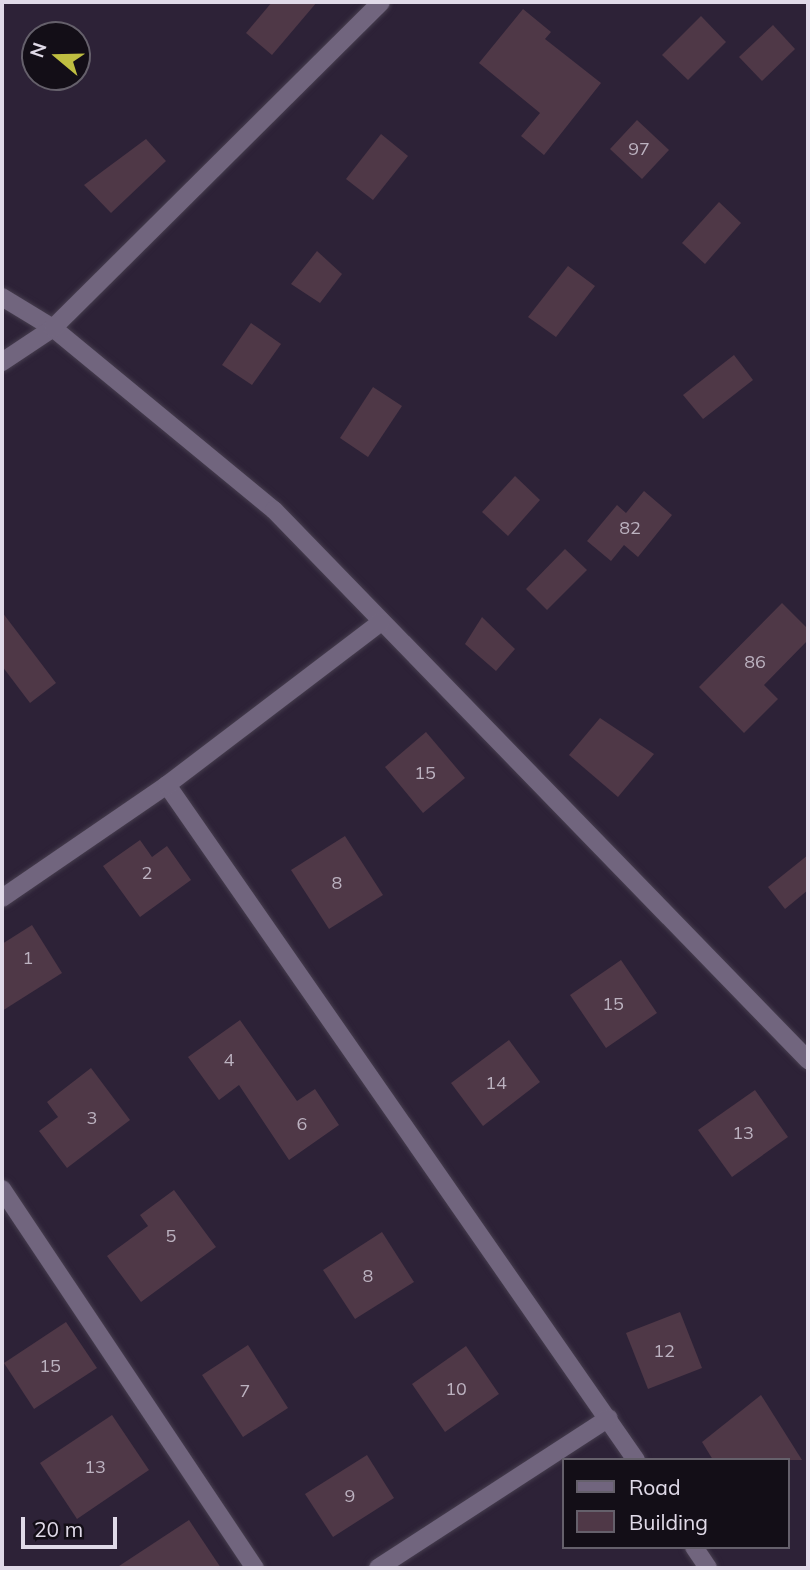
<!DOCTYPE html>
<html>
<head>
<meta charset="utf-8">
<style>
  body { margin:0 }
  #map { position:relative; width:810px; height:1570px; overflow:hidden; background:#2d2237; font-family:Mulish,sans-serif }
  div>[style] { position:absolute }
  .building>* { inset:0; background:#4f3847 }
  .roads { filter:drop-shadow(0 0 2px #463d4e) drop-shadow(0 0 2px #463d4e) }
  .minor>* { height:18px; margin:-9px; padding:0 9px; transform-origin:9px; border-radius:9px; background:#71657e }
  span { translate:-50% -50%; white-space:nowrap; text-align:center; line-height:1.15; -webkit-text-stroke:5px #130e17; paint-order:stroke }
  .number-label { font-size:18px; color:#bcb2c0 }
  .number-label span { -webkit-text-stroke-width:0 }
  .frame { position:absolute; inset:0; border:4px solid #e0dae8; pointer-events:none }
  .legend { position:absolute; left:562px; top:1458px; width:228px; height:91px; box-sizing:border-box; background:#130e17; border:2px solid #65606b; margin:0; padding:9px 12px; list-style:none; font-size:21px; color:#e0dae8 }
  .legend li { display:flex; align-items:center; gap:14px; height:35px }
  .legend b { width:35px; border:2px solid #65606b }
  .north { position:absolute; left:21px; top:21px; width:70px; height:70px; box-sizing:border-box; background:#130e17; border:2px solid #65606b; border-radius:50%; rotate:289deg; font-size:19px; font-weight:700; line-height:28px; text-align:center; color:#e0dae8 }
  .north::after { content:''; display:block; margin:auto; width:24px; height:32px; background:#bfbe41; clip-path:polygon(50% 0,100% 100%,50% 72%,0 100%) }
  .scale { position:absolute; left:21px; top:1517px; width:96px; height:32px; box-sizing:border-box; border:4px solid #e0dae8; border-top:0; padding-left:9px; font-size:21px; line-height:24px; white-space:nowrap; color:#e0dae8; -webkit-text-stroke:5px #130e17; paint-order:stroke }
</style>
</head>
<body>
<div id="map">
  <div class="building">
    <i style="clip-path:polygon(272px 2px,317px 2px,272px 55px,246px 33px)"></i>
    <i style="clip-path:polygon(523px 9px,551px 32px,545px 39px,601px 83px,544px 155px,521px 136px,540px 113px,479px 63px)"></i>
    <i style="clip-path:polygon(701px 16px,726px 42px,688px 80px,662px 55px)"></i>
    <i style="clip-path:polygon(773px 25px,795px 49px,762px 81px,739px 57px)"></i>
    <i style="clip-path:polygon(637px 120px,669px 150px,642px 179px,610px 149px)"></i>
    <i style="clip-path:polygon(381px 134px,408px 156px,373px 200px,346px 179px)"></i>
    <i style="clip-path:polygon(146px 139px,166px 161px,111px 213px,84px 185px)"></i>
    <i style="clip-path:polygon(719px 202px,741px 223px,705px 264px,682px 243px)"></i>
    <i style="clip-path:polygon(317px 251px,342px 274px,320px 303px,291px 284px)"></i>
    <i style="clip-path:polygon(568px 266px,595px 286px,556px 337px,528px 317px)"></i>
    <i style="clip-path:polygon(251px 323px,281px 344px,252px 385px,222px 365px)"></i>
    <i style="clip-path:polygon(734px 355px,753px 380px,703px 419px,683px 395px)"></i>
    <i style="clip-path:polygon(373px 387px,402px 406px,368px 457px,340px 438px)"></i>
    <i style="clip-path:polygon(515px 476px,540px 500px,508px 536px,482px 512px)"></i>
    <i style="clip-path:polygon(644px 491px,672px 515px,638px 557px,624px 545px,611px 561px,587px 541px,617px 505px,626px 513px)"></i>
    <i style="clip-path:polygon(565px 549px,587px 570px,547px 610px,526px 589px)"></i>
    <i style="clip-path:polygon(782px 603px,808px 629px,808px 640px,764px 685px,778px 699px,744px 733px,699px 687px)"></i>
    <i style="clip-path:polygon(2px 612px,56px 683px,30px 703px,2px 666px)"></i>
    <i style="clip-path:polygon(482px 617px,515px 649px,496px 671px,465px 644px)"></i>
    <i style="clip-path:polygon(600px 718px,654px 754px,618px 797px,569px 755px)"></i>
    <i style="clip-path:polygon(426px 732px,465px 778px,423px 813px,385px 767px)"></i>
    <i style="clip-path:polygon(345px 836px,383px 895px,329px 929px,291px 870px)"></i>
    <i style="clip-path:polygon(140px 840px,152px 857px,167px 846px,191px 880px,140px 917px,103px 866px)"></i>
    <i style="clip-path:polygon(808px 855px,808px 890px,785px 909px,768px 887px)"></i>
    <i style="clip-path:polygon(32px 925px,62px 973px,2px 1011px,2px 944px)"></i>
    <i style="clip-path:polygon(621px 960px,657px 1013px,606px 1048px,570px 995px)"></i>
    <i style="clip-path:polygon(240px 1020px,297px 1101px,315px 1089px,339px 1125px,289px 1160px,239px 1085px,219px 1100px,188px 1057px)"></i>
    <i style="clip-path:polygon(509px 1040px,540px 1082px,483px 1126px,451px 1083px)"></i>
    <i style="clip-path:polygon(91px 1068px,130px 1120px,67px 1168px,39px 1131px,58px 1117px,47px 1102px)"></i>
    <i style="clip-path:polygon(755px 1090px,788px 1137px,732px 1177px,698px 1130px)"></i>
    <i style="clip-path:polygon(174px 1190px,216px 1247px,141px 1302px,107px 1256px,148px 1226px,140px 1215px)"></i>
    <i style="clip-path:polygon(382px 1232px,414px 1282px,355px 1319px,323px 1270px)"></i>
    <i style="clip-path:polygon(680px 1312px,702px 1368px,648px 1389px,626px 1333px)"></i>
    <i style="clip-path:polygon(66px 1322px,97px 1368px,34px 1409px,4px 1363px)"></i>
    <i style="clip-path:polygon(248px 1345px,288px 1408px,243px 1437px,202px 1375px)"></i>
    <i style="clip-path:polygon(466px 1346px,499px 1394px,445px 1432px,412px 1384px)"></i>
    <i style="clip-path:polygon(761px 1395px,802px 1460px,713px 1460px,702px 1442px)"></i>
    <i style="clip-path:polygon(112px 1415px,149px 1470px,77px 1519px,40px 1463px)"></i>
    <i style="clip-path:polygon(367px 1455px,394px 1498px,333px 1537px,305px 1494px)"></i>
    <i style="clip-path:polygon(189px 1520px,221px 1568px,116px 1568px)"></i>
  </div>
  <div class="roads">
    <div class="minor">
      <i style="left:2px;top:297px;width:60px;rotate:31.3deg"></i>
      <i style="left:53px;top:328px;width:286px;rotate:39.5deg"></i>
      <i style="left:274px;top:510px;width:767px;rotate:45.85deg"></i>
      <i style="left:2px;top:362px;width:61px;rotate:-33.7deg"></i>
      <i style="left:53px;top:328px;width:462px;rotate:-44.8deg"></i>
      <i style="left:167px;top:785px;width:822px;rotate:55.21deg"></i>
      <i style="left:2px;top:898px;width:200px;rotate:-34.4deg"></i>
      <i style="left:167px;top:785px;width:269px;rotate:-37.3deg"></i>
      <i style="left:2px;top:1189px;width:456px;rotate:56.3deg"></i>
      <i style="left:694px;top:1547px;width:25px;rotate:56deg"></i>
      <i style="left:378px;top:1568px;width:275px;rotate:-33deg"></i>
    </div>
  </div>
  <div class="number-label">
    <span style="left:639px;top:149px">97</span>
    <span style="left:630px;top:528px">82</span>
    <span style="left:755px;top:662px">86</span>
    <span style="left:425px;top:773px">15</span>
    <span style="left:147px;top:873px">2</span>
    <span style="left:337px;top:883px">8</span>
    <span style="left:28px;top:958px">1</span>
    <span style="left:613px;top:1004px">15</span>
    <span style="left:229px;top:1060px">4</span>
    <span style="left:496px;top:1083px">14</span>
    <span style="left:92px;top:1118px">3</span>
    <span style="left:302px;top:1124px">6</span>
    <span style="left:743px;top:1133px">13</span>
    <span style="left:171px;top:1236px">5</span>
    <span style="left:368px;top:1276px">8</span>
    <span style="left:664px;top:1351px">12</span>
    <span style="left:50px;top:1366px">15</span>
    <span style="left:456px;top:1389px">10</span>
    <span style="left:245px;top:1391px">7</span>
    <span style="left:95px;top:1467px">13</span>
    <span style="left:350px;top:1496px">9</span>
  </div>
  <div class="frame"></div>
  <ul class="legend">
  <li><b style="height:9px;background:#71657e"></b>Road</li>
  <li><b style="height:19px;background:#4f3847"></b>Building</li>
  </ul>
  <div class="north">N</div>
  <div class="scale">20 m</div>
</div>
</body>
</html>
